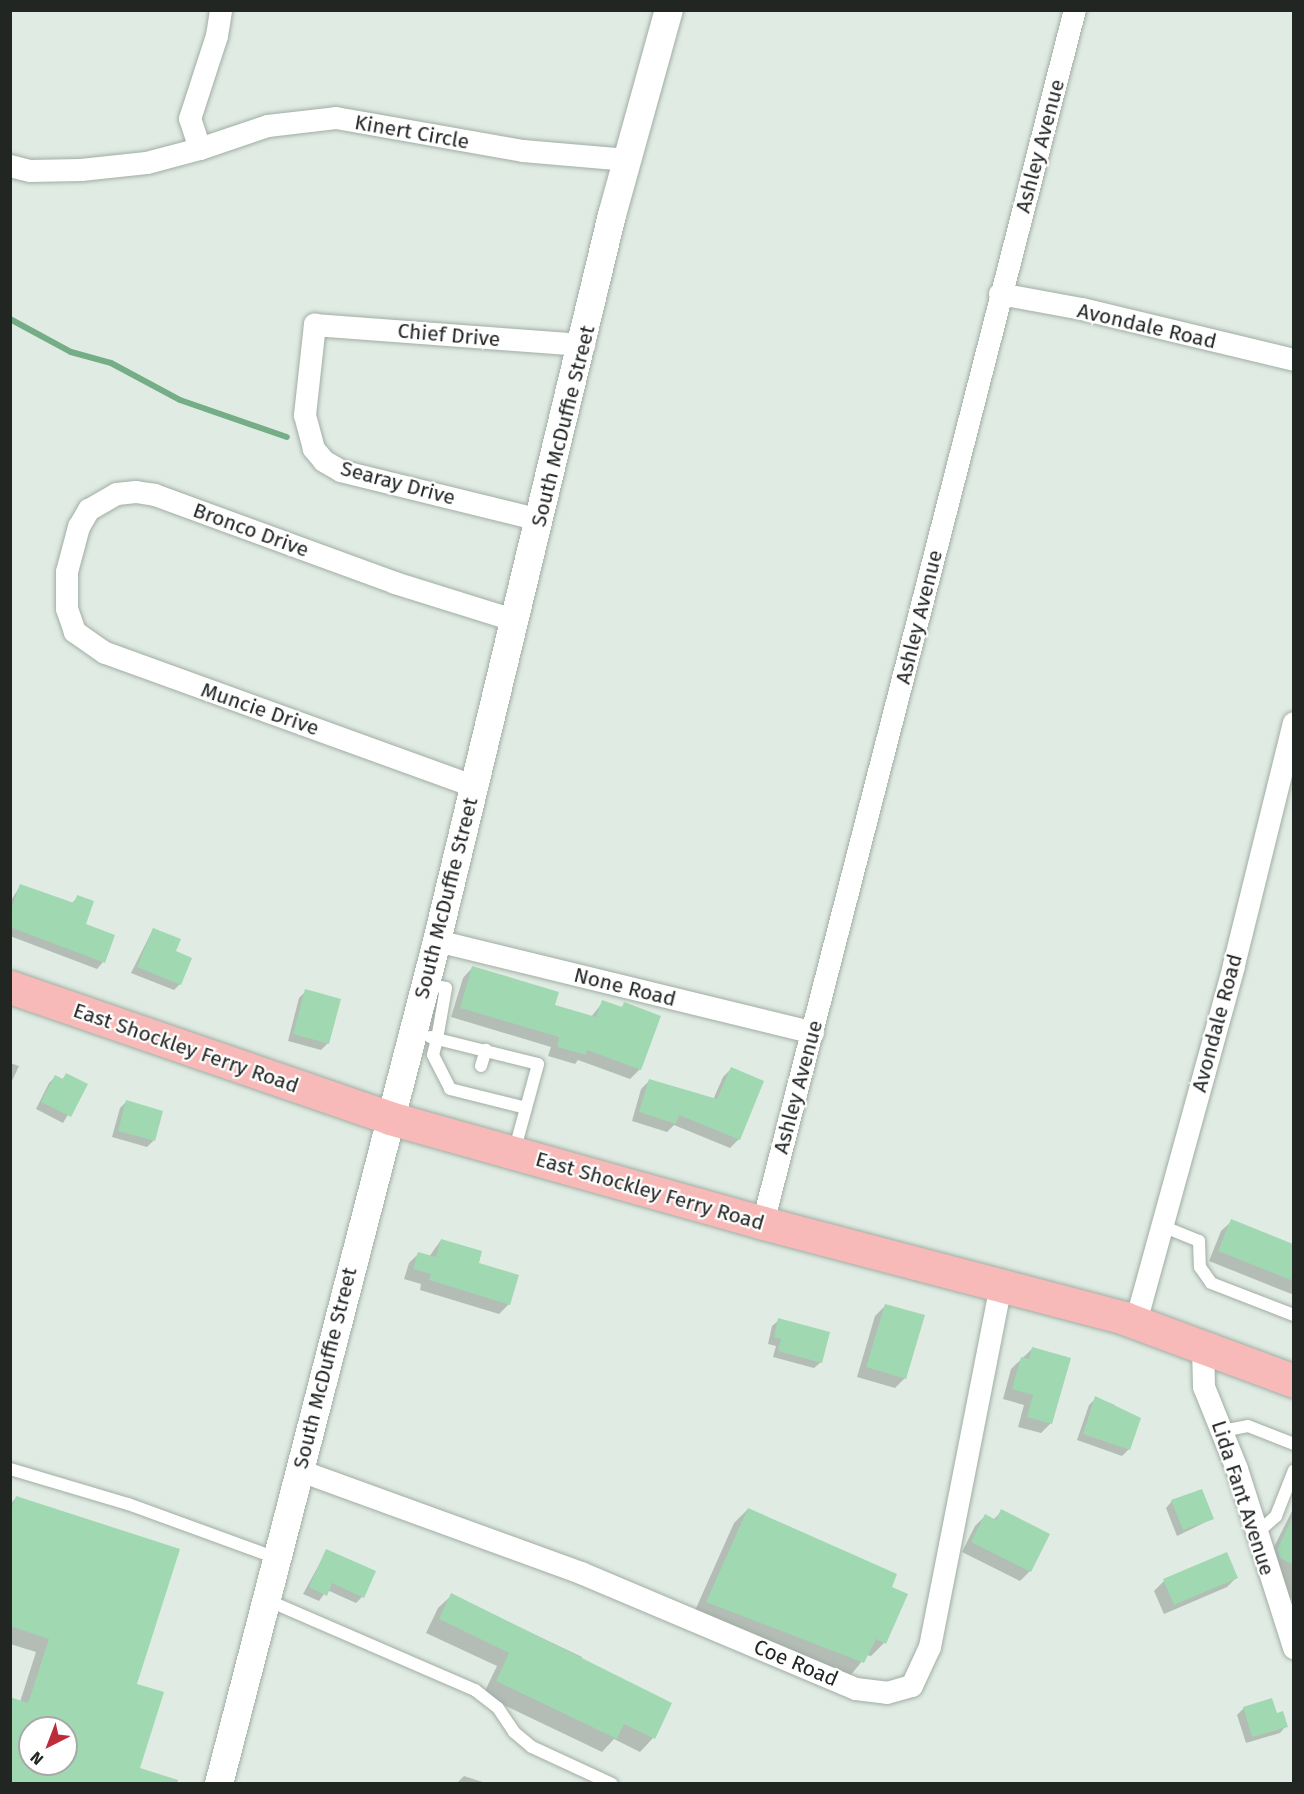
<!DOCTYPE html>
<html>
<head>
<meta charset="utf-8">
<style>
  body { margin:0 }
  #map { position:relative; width:1304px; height:1794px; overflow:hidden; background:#e0ece3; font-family:"Fira Sans",sans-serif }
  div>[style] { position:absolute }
  .shadow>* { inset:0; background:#0003 }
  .stream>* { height:6px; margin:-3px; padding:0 3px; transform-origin:3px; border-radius:3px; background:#75ad87 }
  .building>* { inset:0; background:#9fd8b1 }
  .roads { filter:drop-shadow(0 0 2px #a1ada4) drop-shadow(0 0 2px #a1ada4) }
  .service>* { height:12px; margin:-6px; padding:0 6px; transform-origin:6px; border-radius:6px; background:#fff }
  .minor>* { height:22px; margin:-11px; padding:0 11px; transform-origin:11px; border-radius:11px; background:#fff }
  .tertiary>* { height:28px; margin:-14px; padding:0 14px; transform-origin:14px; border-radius:14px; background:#fff }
  .trunk>* { height:33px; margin:-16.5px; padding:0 16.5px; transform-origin:16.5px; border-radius:16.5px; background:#f8bab8 }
  span { translate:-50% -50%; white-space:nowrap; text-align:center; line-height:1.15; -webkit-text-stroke:4.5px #fff; paint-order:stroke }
  .street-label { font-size:21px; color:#222623 }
  .frame { position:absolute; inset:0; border:12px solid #222623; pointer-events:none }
  .north { position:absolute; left:18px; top:1716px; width:60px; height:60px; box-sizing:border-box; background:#fff; border:2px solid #a7a8a7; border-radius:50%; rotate:222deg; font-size:16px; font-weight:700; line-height:24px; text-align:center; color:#222623 }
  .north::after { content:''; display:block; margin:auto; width:21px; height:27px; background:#bd2c3a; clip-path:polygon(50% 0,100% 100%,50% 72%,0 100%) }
</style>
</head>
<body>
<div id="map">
  <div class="shadow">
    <i style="clip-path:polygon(20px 886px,71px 904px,78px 897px,84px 925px,103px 962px,97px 969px,10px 936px,10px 902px)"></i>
    <i style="clip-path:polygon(153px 929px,180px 984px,174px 990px,131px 973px)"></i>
    <i style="clip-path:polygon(472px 968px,554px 1006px,591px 1017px,603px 1002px,620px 1008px,625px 1004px,640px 1069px,630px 1079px,578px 1060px,575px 1064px,548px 1056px,551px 1047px,451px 1017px,463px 978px)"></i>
    <i style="clip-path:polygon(306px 991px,328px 1043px,321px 1050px,288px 1041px,299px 998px)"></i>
    <i style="clip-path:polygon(10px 1063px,19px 1066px,10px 1085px)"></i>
    <i style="clip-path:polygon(731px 1069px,739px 1139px,730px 1148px,674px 1125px,667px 1132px,632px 1121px,641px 1089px,650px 1080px,713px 1100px,723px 1077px)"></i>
    <i style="clip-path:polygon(67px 1075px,86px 1084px,63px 1123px,36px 1109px,49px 1083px,55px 1077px,61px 1080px)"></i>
    <i style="clip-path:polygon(126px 1102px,154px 1140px,147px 1147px,112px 1137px,120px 1108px)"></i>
    <i style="clip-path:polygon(1232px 1221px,1294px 1246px,1294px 1295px,1209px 1261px,1221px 1231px)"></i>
    <i style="clip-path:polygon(441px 1240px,477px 1264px,509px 1304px,499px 1314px,420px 1290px,421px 1284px,404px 1279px,409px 1263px,419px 1253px,429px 1257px)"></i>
    <i style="clip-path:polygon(885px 1306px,905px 1378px,895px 1388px,857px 1377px,875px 1316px)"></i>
    <i style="clip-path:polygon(779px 1320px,821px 1362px,814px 1368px,773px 1357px,776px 1346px,768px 1344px,772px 1326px)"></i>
    <i style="clip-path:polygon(1033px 1348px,1051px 1423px,1041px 1433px,1018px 1427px,1024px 1405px,1003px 1399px,1011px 1369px)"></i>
    <i style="clip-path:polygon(1096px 1398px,1115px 1405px,1113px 1410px,1129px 1449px,1122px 1456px,1077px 1440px,1089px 1405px)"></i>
    <i style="clip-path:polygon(evenodd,16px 1498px,135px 1684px,138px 1769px,10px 1784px,20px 1702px,36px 1652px,10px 1644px,10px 1504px,16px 1498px,30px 1728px,66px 1728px,66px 1764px,30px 1764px,30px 1728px)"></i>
    <i style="clip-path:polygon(1172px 1501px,1212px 1519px,1177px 1536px,1166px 1508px)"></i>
    <i style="clip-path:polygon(1294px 1507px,1294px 1600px,1277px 1592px,1267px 1561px)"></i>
    <i style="clip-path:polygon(748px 1509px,890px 1588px,884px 1643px,871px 1656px,867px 1655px,850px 1676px,693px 1615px,734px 1523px)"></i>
    <i style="clip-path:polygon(1002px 1511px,1030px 1571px,1020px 1581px,962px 1552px,975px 1526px,985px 1516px,993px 1520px)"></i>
    <i style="clip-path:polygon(327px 1550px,362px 1597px,356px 1603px,327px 1590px,319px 1601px,303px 1594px)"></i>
    <i style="clip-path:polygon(1237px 1577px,1227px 1587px,1164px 1614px,1154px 1591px,1164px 1581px)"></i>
    <i style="clip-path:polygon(452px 1595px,582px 1657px,580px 1661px,653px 1738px,640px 1752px,614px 1739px,602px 1752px,483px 1695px,497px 1666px,426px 1633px,438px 1608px)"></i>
    <i style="clip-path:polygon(1244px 1708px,1276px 1715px,1286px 1726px,1280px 1733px,1246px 1743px,1237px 1715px)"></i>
    <i style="clip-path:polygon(464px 1776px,489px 1784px,456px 1784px)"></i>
  </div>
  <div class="stream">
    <i style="left:10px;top:319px;width:69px;rotate:28.4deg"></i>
    <i style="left:71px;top:352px;width:41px;rotate:15.4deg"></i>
    <i style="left:111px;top:363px;width:78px;rotate:28.2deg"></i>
    <i style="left:180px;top:400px;width:113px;rotate:19.1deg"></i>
  </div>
  <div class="building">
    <i style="clip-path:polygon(20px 884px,74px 903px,77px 895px,94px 901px,86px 924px,115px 935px,105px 963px,10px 927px,10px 912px)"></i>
    <i style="clip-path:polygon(153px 928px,181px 939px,176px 951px,192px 958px,181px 985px,137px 967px)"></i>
    <i style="clip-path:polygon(472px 966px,559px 992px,555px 1005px,596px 1017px,602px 1000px,622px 1007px,624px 1002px,661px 1016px,641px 1070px,587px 1050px,586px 1055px,557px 1047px,559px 1037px,460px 1008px)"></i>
    <i style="clip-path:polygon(305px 989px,341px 999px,329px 1044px,293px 1034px)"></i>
    <i style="clip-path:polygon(731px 1067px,764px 1081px,740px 1140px,679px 1115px,676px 1124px,639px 1112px,649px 1079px,717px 1099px)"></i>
    <i style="clip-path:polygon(66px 1073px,88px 1084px,71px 1117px,41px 1102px,55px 1075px,63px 1079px)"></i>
    <i style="clip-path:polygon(126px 1100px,163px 1111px,155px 1141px,118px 1131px)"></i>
    <i style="clip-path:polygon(1231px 1219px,1293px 1244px,1293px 1281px,1218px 1251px)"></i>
    <i style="clip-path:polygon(441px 1239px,482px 1251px,479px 1263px,519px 1275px,510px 1305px,429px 1280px,431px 1274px,413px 1269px,418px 1252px,436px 1257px)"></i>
    <i style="clip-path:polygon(885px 1304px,925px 1315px,906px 1379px,866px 1367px)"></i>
    <i style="clip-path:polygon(778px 1318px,830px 1332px,822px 1363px,778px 1351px,781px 1339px,774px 1337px)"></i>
    <i style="clip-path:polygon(1032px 1347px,1071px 1358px,1052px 1424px,1027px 1417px,1033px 1395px,1012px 1389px,1021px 1357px,1029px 1359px)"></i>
    <i style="clip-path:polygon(1095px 1396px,1141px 1418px,1130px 1450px,1083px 1434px)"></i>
    <i style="clip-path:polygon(1202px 1489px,1214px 1519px,1183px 1530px,1171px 1500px)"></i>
    <i style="clip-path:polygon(evenodd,16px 1496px,180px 1549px,137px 1684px,164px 1692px,140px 1768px,178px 1780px,177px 1784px,10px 1784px,10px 1697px,28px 1703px,49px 1639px,10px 1626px,10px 1512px,16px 1496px,30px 1728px,66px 1728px,66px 1764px,30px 1764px,30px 1728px)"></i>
    <i style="clip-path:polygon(748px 1508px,897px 1574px,892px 1587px,908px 1594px,886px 1644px,876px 1639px,864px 1663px,706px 1602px)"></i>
    <i style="clip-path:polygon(1001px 1509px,1050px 1534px,1031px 1572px,971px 1542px,985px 1514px,996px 1520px)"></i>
    <i style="clip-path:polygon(1293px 1516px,1293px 1565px,1280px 1558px,1277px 1550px)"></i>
    <i style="clip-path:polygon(326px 1549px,376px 1571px,364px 1598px,332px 1583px,327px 1596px,309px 1587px)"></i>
    <i style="clip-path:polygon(1227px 1552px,1238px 1578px,1174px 1605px,1163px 1579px)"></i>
    <i style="clip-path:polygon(451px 1593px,672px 1703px,655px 1739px,624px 1724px,617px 1739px,496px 1681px,509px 1653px,439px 1619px)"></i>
    <i style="clip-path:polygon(1272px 1698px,1277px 1713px,1283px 1711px,1288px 1727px,1252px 1737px,1243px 1707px)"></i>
  </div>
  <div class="roads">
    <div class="service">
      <i style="left:426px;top:984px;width:20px;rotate:11deg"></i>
      <i style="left:446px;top:988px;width:52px;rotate:100deg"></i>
      <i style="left:437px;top:1039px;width:7px;rotate:-164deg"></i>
      <i style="left:481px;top:1066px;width:17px;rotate:-73deg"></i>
      <i style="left:514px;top:1152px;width:91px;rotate:-74.7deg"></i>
      <i style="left:538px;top:1064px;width:104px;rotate:-166.1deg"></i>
      <i style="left:437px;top:1039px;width:16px;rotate:104deg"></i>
      <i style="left:433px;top:1055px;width:38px;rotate:63deg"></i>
      <i style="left:450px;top:1089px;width:78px;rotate:14deg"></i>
      <i style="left:1162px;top:1226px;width:40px;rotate:22deg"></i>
      <i style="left:1199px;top:1241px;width:26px;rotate:88deg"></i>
      <i style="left:1200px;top:1267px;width:19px;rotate:55deg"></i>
      <i style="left:1211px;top:1283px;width:89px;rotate:21.1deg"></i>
      <i style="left:1222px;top:1431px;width:26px;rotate:-11deg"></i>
      <i style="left:1248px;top:1426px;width:49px;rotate:21.4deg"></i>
      <i style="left:10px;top:1469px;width:123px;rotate:16.5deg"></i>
      <i style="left:128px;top:1504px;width:158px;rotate:20deg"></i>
      <i style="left:1256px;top:1534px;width:27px;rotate:-42deg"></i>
      <i style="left:1276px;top:1516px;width:49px;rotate:-68.6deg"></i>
      <i style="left:267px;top:1600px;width:227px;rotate:23.4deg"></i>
      <i style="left:475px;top:1690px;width:29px;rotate:38deg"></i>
      <i style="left:498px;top:1708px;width:29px;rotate:56deg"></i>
      <i style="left:514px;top:1732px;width:23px;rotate:40deg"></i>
      <i style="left:532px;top:1747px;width:88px;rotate:24.8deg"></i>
    </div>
    <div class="minor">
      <i style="left:200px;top:149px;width:72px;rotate:-18.7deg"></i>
      <i style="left:268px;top:126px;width:68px;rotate:-6.7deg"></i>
      <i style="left:336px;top:118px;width:190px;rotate:10deg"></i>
      <i style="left:523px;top:151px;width:105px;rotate:4.9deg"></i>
      <i style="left:10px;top:166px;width:21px;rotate:14deg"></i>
      <i style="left:30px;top:171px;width:51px;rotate:-1.1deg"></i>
      <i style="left:81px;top:170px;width:66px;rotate:-6.1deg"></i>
      <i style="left:147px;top:163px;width:55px;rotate:-14.8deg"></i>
      <i style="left:200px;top:149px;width:32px;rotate:-108deg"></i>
      <i style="left:190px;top:119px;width:87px;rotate:-72deg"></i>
      <i style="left:217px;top:36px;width:26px;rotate:-81deg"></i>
      <i style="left:1000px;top:294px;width:83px;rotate:10.4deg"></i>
      <i style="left:1082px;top:309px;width:218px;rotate:13.5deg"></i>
      <i style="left:540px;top:520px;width:205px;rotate:-166.2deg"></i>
      <i style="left:341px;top:471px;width:20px;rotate:-150deg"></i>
      <i style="left:324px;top:461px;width:16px;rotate:-130deg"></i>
      <i style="left:314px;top:449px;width:35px;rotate:-105deg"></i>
      <i style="left:305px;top:415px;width:91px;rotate:-83.7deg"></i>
      <i style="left:315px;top:325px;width:270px;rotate:4.3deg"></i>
      <i style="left:473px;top:786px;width:391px;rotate:-160.1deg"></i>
      <i style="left:105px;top:653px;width:37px;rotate:-145deg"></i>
      <i style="left:75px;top:632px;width:24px;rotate:-109deg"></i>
      <i style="left:67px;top:609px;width:37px;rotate:-90deg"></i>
      <i style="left:67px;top:572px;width:47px;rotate:-75.1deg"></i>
      <i style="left:79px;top:527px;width:20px;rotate:-60deg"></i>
      <i style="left:89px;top:510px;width:32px;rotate:-30deg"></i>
      <i style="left:117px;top:494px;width:19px;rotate:-6deg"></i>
      <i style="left:136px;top:492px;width:19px;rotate:9deg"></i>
      <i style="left:155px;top:495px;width:256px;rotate:20.1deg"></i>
      <i style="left:395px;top:583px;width:124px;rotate:17.4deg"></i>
      <i style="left:437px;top:941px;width:387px;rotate:13.7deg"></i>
      <i style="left:763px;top:1223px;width:1252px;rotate:-75.58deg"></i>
      <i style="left:1136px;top:1322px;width:370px;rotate:-74.6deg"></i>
      <i style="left:1234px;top:965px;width:249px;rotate:-76.1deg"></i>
      <i style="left:1203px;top:1346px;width:41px;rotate:88.6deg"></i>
      <i style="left:1204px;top:1387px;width:88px;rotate:68.1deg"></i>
      <i style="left:1237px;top:1469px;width:188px;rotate:72.3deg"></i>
      <i style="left:298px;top:1470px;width:301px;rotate:20deg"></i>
      <i style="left:581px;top:1573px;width:298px;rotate:22.9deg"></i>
      <i style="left:856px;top:1689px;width:31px;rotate:7deg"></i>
      <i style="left:887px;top:1693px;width:26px;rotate:-16deg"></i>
      <i style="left:912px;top:1686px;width:43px;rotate:-65.2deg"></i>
      <i style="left:930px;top:1647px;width:368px;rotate:-78.9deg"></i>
    </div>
    <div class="tertiary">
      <i style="left:219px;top:1784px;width:871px;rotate:-75.5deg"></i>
      <i style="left:437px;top:941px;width:747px;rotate:-76.45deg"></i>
      <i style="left:612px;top:215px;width:213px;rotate:-74.5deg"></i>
    </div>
    <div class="trunk">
      <i style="left:10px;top:987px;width:402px;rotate:19deg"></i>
      <i style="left:390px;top:1118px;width:387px;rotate:15.7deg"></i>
      <i style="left:763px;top:1223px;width:373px;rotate:14.7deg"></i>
      <i style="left:1124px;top:1318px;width:181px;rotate:20.3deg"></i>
    </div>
  </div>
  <div class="street-label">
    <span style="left:412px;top:132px;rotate:10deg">Kinert Circle</span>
    <span style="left:1040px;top:146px;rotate:-75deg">Ashley Avenue</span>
    <span style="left:1147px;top:326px;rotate:13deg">Avondale Road</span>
    <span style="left:449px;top:335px;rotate:5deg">Chief Drive</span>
    <span style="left:563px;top:426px;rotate:-76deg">South McDuffie Street</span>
    <span style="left:398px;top:483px;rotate:15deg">Searay Drive</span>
    <span style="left:251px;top:530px;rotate:20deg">Bronco Drive</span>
    <span style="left:919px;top:617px;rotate:-76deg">Ashley Avenue</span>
    <span style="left:260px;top:709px;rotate:19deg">Muncie Drive</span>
    <span style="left:446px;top:898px;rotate:-76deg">South McDuffie Street</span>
    <span style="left:625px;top:987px;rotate:14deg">None Road</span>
    <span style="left:1217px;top:1023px;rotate:-75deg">Avondale Road</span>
    <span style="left:186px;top:1048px;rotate:19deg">East Shockley Ferry Road</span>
    <span style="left:798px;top:1087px;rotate:-75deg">Ashley Avenue</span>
    <span style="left:650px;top:1191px;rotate:16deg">East Shockley Ferry Road</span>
    <span style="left:325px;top:1368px;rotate:-76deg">South McDuffie Street</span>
    <span style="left:1243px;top:1498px;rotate:72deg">Lida Fant Avenue</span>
    <span style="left:796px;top:1663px;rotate:23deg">Coe Road</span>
  </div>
  <div class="frame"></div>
  <div class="north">N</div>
</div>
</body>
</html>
